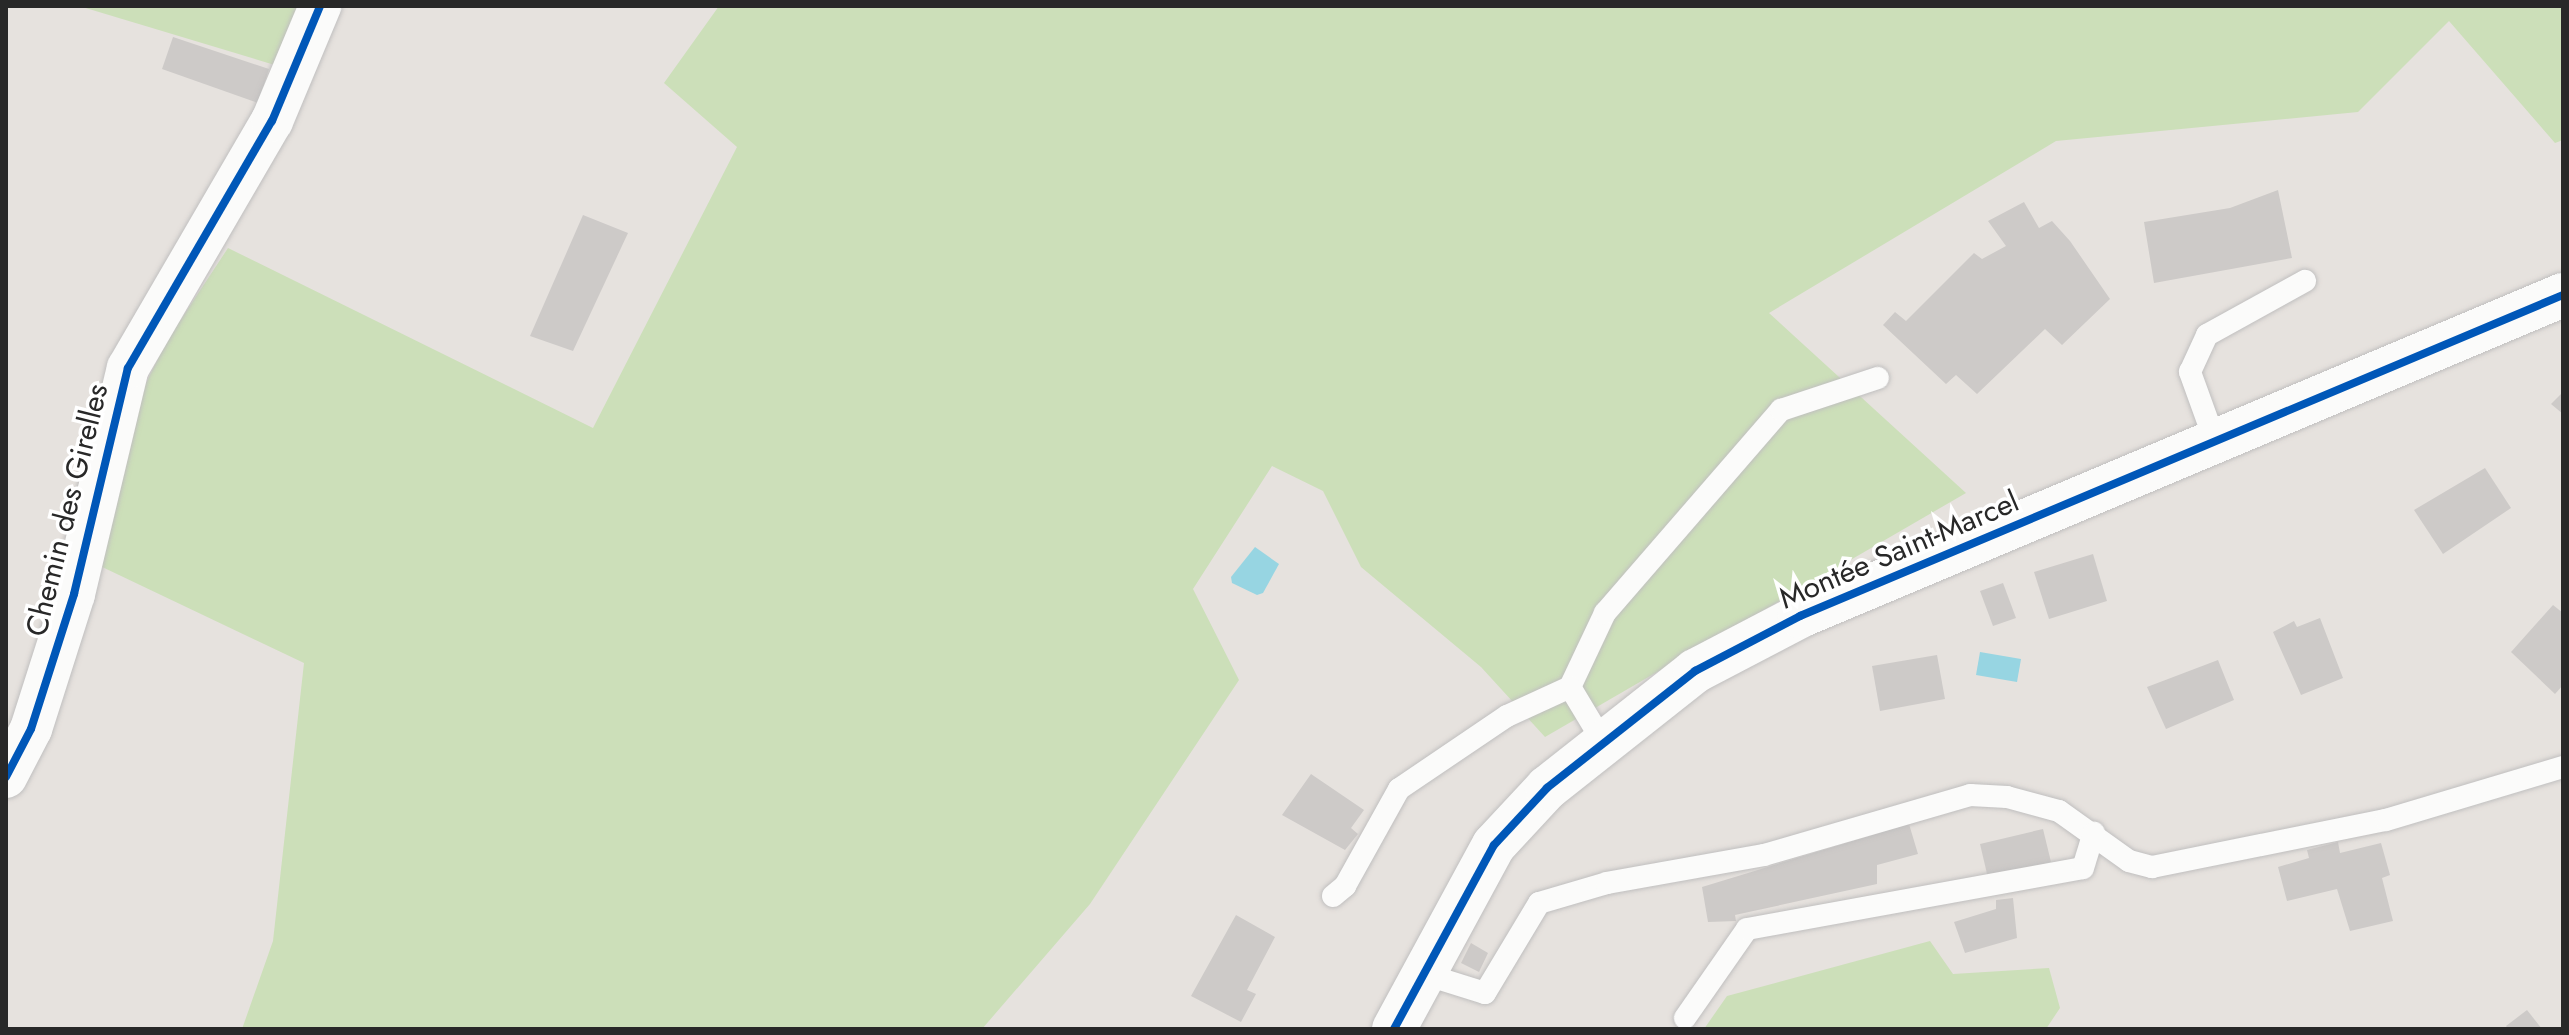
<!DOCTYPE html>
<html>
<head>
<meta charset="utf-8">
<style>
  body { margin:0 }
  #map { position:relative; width:2569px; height:1035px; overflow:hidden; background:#e6e2de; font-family:Jost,sans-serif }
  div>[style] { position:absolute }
  .green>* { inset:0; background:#ccdfb9 }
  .water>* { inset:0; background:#97d5e2 }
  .building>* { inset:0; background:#cdcac8 }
  .roads { filter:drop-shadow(0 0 2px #c0bfbf) drop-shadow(0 0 2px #c0bfbf) }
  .service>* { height:22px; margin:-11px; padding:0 11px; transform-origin:11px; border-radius:11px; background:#fbfbfa }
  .minor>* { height:42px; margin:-21px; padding:0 21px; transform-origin:21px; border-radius:21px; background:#fbfbfa }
  .secondary>* { height:44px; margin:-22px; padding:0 22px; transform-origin:22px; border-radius:22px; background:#fbfbfa }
  .cycleway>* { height:8px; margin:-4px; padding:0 4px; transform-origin:4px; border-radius:4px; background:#0057b8 }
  span { translate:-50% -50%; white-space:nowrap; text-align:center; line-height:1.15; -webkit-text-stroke:7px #fff; paint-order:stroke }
  .street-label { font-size:30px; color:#282828 }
  .frame { position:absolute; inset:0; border:8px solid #282828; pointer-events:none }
</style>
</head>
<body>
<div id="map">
  <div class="green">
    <i style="clip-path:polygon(79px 6px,303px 6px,278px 66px)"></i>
    <i style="clip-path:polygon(719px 6px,2563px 6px,2563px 140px,2555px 143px,2449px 21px,2358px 112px,2056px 141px,1769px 313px,1966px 493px,1545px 737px,1481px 667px,1361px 567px,1323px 491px,1272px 466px,1193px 589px,1239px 680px,1090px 904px,982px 1029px,242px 1029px,273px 941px,304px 663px,98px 565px,132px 412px,166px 342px,228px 248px,593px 428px,737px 147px,664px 83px)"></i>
    <i style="clip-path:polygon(1930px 941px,1953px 974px,2049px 968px,2060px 1008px,2046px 1029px,1704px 1029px,1727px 996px)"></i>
  </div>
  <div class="water">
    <i style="clip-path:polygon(1255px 547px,1279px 564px,1263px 593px,1257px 595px,1232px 583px,1231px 577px)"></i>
    <i style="clip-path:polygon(1980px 652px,2021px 659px,2017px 682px,1976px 675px)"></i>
  </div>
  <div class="building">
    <i style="clip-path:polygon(173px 37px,269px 69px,258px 103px,162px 69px)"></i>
    <i style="clip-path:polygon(2278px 190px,2292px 258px,2154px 283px,2144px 222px,2230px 208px)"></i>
    <i style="clip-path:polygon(2024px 202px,2039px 228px,2052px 221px,2070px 241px,2110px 299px,2062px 345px,2045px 329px,1977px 394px,1956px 375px,1946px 384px,1883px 325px,1895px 312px,1906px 321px,1974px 253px,1982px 259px,2006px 246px,1988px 221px)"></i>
    <i style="clip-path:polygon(583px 215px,628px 233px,573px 351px,530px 336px)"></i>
    <i style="clip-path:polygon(2563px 392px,2563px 414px,2551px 404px)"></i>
    <i style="clip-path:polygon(2485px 468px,2511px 508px,2443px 554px,2414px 510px)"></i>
    <i style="clip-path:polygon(2093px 554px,2107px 601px,2049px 619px,2034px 572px)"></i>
    <i style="clip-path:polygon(2003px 583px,2016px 618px,1993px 626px,1980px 591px)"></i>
    <i style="clip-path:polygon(2553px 605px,2563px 613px,2563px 685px,2555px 694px,2511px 652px)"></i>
    <i style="clip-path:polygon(2320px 618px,2343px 678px,2301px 695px,2273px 632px,2294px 621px,2297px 627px)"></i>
    <i style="clip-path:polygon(1937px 655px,1945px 699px,1880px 711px,1872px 666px)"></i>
    <i style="clip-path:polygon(2218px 660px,2234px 700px,2166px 729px,2147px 687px)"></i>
    <i style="clip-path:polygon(1311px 774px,1364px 810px,1351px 828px,1358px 834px,1345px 850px,1282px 815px)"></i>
    <i style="clip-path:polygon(1909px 824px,1918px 854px,1877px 865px,1877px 884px,1735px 915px,1736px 921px,1708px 922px,1702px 887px)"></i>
    <i style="clip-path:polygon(2043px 829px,2051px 862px,1988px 878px,1980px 844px)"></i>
    <i style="clip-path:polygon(2338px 842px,2340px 853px,2381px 843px,2390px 875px,2382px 878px,2393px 921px,2350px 931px,2337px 889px,2287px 901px,2278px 867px,2309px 858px,2307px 850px)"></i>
    <i style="clip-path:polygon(2013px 898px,2017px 938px,1965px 953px,1954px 922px,1996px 909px,1996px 900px)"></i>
    <i style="clip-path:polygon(1236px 915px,1275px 937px,1247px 990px,1256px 994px,1241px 1022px,1191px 996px)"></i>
    <i style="clip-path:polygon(1471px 943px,1488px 953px,1479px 972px,1461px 963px)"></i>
    <i style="clip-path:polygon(2527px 1010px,2542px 1029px,2508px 1029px,2506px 1026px)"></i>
  </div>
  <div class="roads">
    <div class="service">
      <i style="left:2216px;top:444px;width:77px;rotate:-109.9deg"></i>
      <i style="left:2190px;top:372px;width:41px;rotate:-65.3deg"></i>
      <i style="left:2207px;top:335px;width:112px;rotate:-28.9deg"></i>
      <i style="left:1570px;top:687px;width:82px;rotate:-64.7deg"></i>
      <i style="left:1605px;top:613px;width:269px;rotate:-49.1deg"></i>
      <i style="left:1781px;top:410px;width:102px;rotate:-18.3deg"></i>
      <i style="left:1333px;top:896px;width:16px;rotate:-40deg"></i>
      <i style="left:1345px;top:886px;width:111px;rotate:-60.9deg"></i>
      <i style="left:1399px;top:789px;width:130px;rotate:-34.1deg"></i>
      <i style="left:1507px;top:716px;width:69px;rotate:-24.7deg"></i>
      <i style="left:1570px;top:687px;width:64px;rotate:59deg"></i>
      <i style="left:1421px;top:973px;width:67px;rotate:17.4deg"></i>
      <i style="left:1485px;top:993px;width:105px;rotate:-59deg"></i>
      <i style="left:1539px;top:903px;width:71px;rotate:-16.4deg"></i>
      <i style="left:1607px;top:883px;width:159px;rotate:-10.1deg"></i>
      <i style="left:1764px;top:855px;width:215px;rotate:-16.2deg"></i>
      <i style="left:1970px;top:795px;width:37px;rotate:3deg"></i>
      <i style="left:2007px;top:797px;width:54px;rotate:15.1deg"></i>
      <i style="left:2059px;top:811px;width:86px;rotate:35.5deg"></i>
      <i style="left:2129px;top:861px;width:24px;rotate:15deg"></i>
      <i style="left:2152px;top:867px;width:239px;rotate:-11.4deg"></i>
      <i style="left:2386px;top:820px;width:185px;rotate:-16.7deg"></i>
      <i style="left:1685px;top:1018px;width:108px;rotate:-55.1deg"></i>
      <i style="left:1747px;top:929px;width:341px;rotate:-10.3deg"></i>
      <i style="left:2083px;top:868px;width:37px;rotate:-73deg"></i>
    </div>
    <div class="minor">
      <i style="left:6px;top:777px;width:54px;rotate:-62.5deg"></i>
      <i style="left:31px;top:729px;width:142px;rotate:-72.3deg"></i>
      <i style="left:74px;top:594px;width:232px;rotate:-76.6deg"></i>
      <i style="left:128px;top:368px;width:286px;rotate:-59.8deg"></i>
      <i style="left:272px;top:121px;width:125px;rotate:-67.3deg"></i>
    </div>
    <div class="secondary">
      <i style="left:1394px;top:1029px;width:209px;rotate:-61.5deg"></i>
      <i style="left:1494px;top:845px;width:78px;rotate:-47.1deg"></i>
      <i style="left:1547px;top:788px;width:189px;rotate:-38.3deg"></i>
      <i style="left:1695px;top:671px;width:119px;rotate:-27.6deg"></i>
      <i style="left:1800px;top:616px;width:828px;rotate:-22.82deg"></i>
    </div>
  </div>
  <div class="cycleway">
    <i style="left:6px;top:777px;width:54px;rotate:-62.5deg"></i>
    <i style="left:31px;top:729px;width:142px;rotate:-72.3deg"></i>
    <i style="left:74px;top:594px;width:232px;rotate:-76.6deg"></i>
    <i style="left:128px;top:368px;width:286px;rotate:-59.8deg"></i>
    <i style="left:272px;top:121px;width:125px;rotate:-67.3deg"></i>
    <i style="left:1394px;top:1029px;width:209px;rotate:-61.5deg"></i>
    <i style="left:1494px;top:845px;width:78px;rotate:-47.1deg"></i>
    <i style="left:1547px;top:788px;width:189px;rotate:-38.3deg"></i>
    <i style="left:1695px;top:671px;width:119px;rotate:-27.6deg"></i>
    <i style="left:1800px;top:616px;width:828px;rotate:-22.82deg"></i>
  </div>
  <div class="street-label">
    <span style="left:67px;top:510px;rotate:-76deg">Chemin des Girelles</span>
    <span style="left:1899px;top:550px;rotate:-23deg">Montée Saint-Marcel</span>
  </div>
  <div class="frame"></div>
</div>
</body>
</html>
